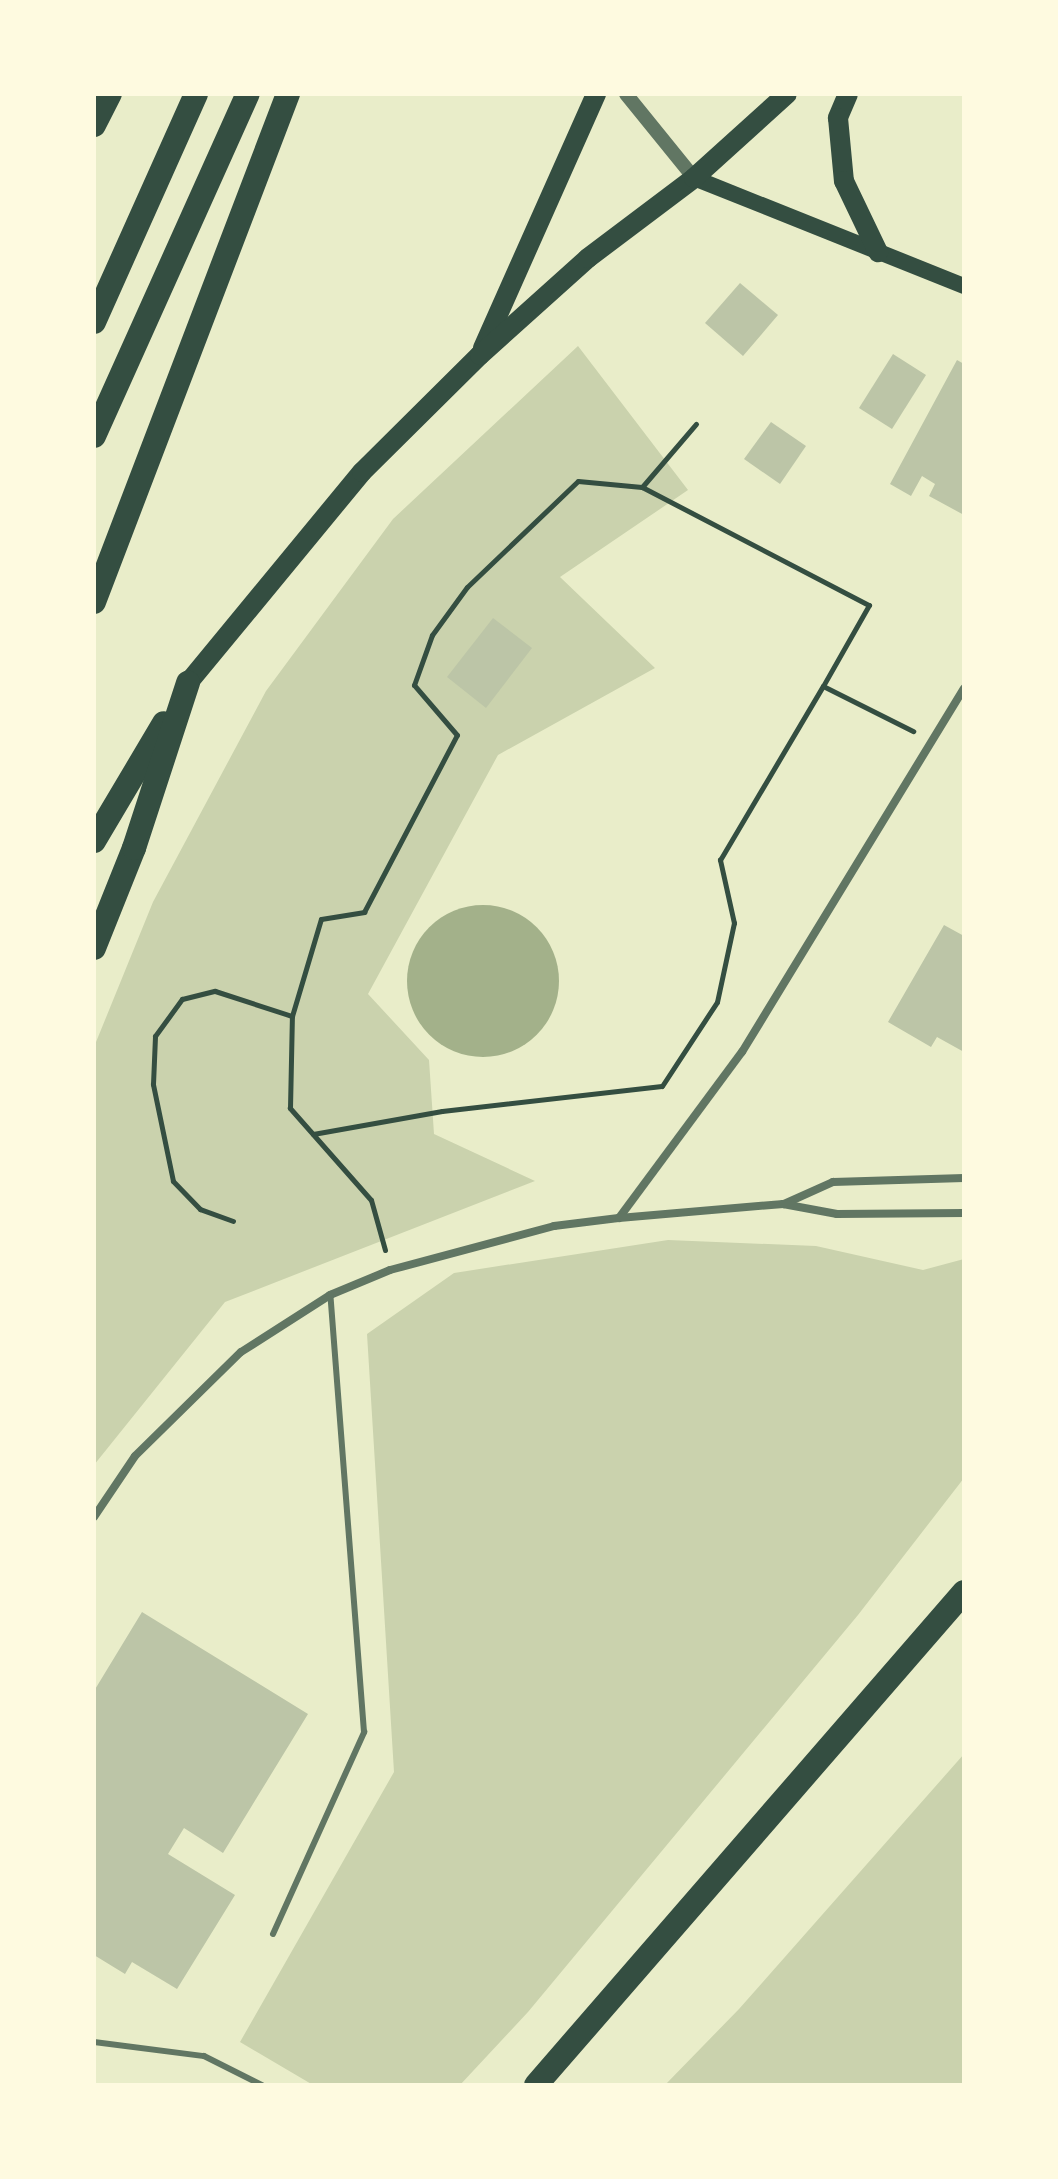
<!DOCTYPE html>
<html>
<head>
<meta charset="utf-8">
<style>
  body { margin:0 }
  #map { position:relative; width:1058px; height:2179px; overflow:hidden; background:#e9edc9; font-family:Ubuntu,sans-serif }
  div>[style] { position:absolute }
  .green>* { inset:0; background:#cad2ad }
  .water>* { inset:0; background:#a3b18a }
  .round { border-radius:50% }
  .building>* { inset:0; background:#bcc5a7 }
  .path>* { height:5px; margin:-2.5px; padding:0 2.5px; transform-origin:2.5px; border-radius:2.5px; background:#344e41 }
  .service>* { height:6px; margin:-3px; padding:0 3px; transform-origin:3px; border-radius:3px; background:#617663 }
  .minor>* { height:8px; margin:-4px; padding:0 4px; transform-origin:4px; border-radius:4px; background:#617663 }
  .tertiary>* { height:14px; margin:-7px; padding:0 7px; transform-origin:7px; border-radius:7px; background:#617663 }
  .secondary>* { height:16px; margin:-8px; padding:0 8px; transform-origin:8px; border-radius:8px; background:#344e41 }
  .primary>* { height:20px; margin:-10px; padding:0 10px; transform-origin:10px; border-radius:10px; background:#344e41 }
  .motorway>* { height:24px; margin:-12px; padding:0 12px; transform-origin:12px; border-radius:12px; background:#344e41 }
  span { translate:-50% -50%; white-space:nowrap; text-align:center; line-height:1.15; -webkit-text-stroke:7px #fefae0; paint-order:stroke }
  .frame { position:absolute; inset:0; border:96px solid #fefae0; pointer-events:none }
</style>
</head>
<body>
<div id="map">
  <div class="green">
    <i style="clip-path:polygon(578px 346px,688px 490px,560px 577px,655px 668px,498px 755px,368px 994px,429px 1060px,434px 1134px,535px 1181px,225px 1302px,94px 1465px,94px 1047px,153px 902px,266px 691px,393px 519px)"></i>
    <i style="clip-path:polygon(668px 1240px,816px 1246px,923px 1270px,964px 1259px,964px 1478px,858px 1615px,528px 2012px,460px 2085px,313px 2085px,240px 2042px,394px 1772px,367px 1334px,454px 1273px)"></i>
    <i style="clip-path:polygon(964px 1754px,964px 2085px,665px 2085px,739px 2009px)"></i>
  </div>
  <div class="water">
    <i class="round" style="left:407px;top:905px;width:152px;height:152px"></i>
  </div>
  <div class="building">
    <i style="clip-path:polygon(740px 283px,778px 315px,743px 356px,705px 323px)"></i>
    <i style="clip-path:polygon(893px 354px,926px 375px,892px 429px,859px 408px)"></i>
    <i style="clip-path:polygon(957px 360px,964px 364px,964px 515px,929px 496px,935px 484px,922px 476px,911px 496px,890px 484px)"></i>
    <i style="clip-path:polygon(771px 422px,806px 446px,780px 484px,744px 459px)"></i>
    <i style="clip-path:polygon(493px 618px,532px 648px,486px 708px,447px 677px)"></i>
    <i style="clip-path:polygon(944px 925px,964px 936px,964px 1052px,937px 1037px,931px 1047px,888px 1022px)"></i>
    <i style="clip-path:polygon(142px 1612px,308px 1714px,223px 1853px,184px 1828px,168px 1854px,235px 1895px,177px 1989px,132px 1962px,125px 1974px,94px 1955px,94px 1691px)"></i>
  </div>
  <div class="path">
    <i style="left:642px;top:487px;width:256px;rotate:27.5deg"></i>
    <i style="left:869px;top:605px;width:93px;rotate:119.6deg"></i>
    <i style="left:823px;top:686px;width:101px;rotate:26.6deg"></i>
    <i style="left:313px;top:1134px;width:131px;rotate:-10.1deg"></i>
    <i style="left:442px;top:1111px;width:221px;rotate:-6.5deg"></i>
    <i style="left:662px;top:1086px;width:100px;rotate:-56.8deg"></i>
    <i style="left:717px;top:1002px;width:81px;rotate:-77.9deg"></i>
    <i style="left:734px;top:923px;width:65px;rotate:-102.5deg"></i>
    <i style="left:720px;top:860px;width:202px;rotate:-59.4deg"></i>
    <i style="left:233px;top:1221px;width:35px;rotate:-160deg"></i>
    <i style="left:200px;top:1209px;width:39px;rotate:-134deg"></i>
    <i style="left:173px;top:1181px;width:99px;rotate:-101.7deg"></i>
    <i style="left:153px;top:1084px;width:48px;rotate:-87.6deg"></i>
    <i style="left:155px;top:1036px;width:46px;rotate:-53.9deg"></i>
    <i style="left:182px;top:999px;width:34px;rotate:-14deg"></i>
    <i style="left:215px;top:991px;width:81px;rotate:18deg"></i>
    <i style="left:385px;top:1250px;width:52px;rotate:-105.6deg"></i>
    <i style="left:371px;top:1200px;width:123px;rotate:-131.4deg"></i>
    <i style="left:290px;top:1108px;width:92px;rotate:-88.8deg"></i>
    <i style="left:292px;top:1016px;width:101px;rotate:-73.4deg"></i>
    <i style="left:321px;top:919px;width:44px;rotate:-9.2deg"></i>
    <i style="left:364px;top:912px;width:200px;rotate:-62.3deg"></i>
    <i style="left:457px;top:735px;width:66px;rotate:-130.7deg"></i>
    <i style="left:414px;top:685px;width:53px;rotate:-70.2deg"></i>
    <i style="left:432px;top:635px;width:59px;rotate:-53.9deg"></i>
    <i style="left:467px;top:587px;width:153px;rotate:-43.7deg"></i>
    <i style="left:578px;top:481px;width:64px;rotate:5.4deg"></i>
    <i style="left:642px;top:487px;width:83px;rotate:-49.4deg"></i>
  </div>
  <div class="service">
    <i style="left:273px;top:1934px;width:222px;rotate:-65.7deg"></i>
    <i style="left:364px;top:1732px;width:438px;rotate:-94.4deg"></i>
    <i style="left:94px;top:2042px;width:111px;rotate:7.3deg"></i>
    <i style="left:204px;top:2056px;width:65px;rotate:26.6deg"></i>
  </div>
  <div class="minor">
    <i style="left:784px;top:1204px;width:54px;rotate:-24.2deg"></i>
    <i style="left:833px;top:1182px;width:131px;rotate:-1.7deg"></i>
    <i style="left:619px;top:1218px;width:207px;rotate:-53.5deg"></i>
    <i style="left:742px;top:1052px;width:426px;rotate:-58.6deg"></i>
    <i style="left:94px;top:1517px;width:73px;rotate:-56.1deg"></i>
    <i style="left:135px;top:1456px;width:148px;rotate:-44.5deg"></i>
    <i style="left:241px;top:1352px;width:106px;rotate:-32.6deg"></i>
    <i style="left:330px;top:1295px;width:65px;rotate:-22.6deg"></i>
    <i style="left:390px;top:1270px;width:170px;rotate:-15deg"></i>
    <i style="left:554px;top:1226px;width:65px;rotate:-7deg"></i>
    <i style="left:619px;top:1218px;width:165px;rotate:-4.9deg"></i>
    <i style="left:783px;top:1204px;width:55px;rotate:10.5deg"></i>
    <i style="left:837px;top:1214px;width:127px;rotate:-0.5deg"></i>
  </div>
  <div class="tertiary">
    <i style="left:626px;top:94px;width:108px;rotate:51deg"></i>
  </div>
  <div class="secondary">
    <i style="left:694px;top:178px;width:291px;rotate:21.8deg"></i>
  </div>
  <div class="primary">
    <i style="left:848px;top:94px;width:26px;rotate:113deg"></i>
    <i style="left:838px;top:118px;width:63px;rotate:84.6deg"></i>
    <i style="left:844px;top:181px;width:79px;rotate:64.4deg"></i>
    <i style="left:483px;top:348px;width:278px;rotate:-66deg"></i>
    <i style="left:188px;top:683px;width:273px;rotate:-50.5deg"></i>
    <i style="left:362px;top:472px;width:166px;rotate:-44.8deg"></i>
    <i style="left:480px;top:355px;width:145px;rotate:-41.9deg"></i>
    <i style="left:588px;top:258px;width:133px;rotate:-37deg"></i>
    <i style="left:694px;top:178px;width:125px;rotate:-42.1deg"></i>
  </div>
  <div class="motorway">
    <i style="left:94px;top:125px;width:35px;rotate:-63deg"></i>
    <i style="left:94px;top:322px;width:250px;rotate:-65.9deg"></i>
    <i style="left:94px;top:436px;width:375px;rotate:-65.8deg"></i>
    <i style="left:94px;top:602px;width:544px;rotate:-69.1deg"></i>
    <i style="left:94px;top:841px;width:137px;rotate:-59.3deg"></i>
    <i style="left:94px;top:948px;width:108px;rotate:-68.2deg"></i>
    <i style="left:134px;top:848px;width:174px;rotate:-71.9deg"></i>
    <i style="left:536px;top:2085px;width:653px;rotate:-49.04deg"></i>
  </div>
  <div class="frame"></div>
</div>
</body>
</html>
